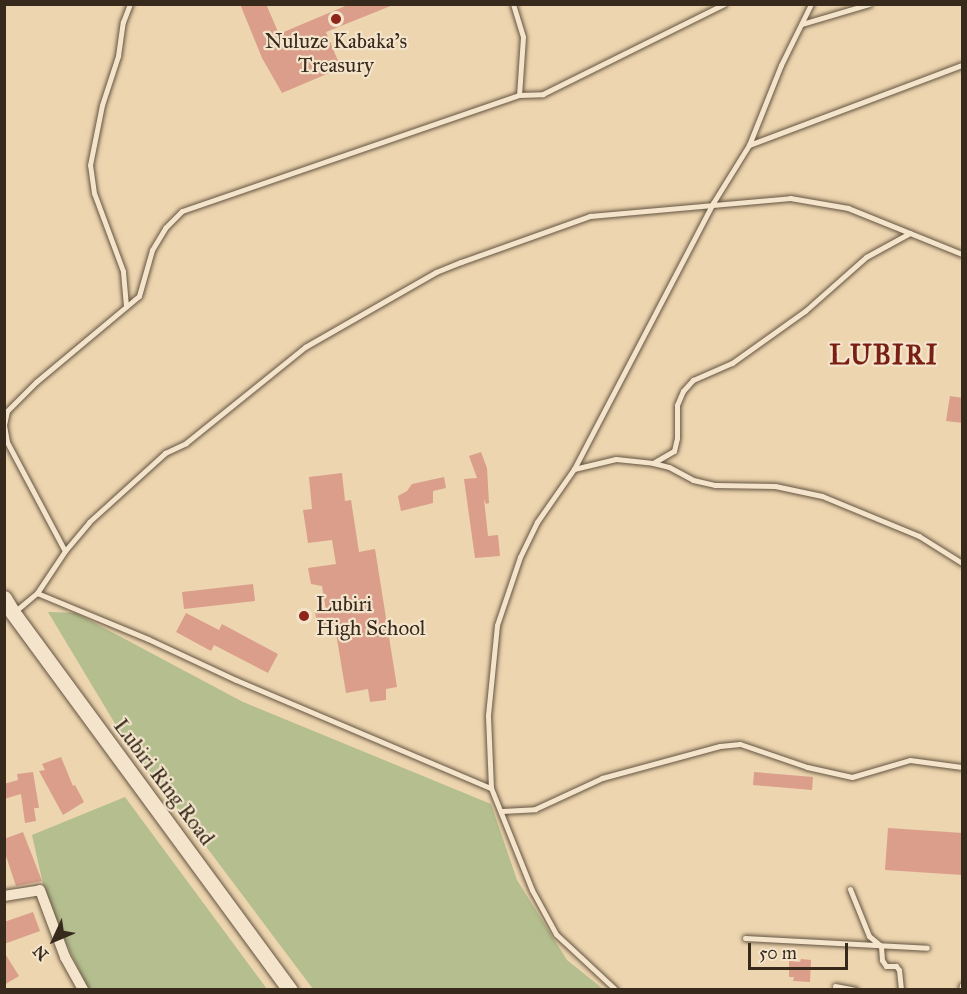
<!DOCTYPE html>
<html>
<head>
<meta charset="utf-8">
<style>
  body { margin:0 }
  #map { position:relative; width:967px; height:994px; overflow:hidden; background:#edd5af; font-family:"IM FELL Great Primer",serif }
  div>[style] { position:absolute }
  .green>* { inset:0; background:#b4be8e }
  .building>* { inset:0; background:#da9e8a }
  .roads { filter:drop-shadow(0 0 2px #645441) drop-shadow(0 0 2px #645441) }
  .service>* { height:5px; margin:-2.5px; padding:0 2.5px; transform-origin:2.5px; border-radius:2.5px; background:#f3e4cb }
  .minor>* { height:10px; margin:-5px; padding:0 5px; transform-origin:5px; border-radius:5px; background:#f3e4cb }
  .secondary>* { height:15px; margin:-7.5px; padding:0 7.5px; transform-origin:7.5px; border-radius:7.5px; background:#f3e4cb }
  .dots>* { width:16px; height:16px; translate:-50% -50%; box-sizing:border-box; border:3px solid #f3e4cb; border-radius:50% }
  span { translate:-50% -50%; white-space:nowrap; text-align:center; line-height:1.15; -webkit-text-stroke:4.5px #f3e4cb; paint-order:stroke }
  .poi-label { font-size:21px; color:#37291c }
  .left { translate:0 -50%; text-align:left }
  .street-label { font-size:21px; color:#37291c }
  .district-label { font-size:27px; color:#7a1f14; font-weight:700; letter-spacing:1.5px }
  .frame { position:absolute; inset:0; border:6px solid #37291c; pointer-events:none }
  .north { position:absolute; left:24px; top:910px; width:60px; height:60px; -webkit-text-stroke:4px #f3e4cb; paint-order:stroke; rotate:226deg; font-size:16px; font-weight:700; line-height:24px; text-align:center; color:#37291c }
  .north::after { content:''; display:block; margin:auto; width:21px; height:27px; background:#37291c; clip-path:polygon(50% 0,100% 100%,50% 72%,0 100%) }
  .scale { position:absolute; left:748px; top:943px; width:100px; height:27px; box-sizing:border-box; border:3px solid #37291c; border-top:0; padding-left:8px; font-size:18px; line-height:21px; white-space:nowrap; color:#37291c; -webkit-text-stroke:4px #f3e4cb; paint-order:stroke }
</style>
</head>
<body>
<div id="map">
  <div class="green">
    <i style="clip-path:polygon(48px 612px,76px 613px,243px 702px,491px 804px,517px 880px,567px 960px,603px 989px,313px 989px,120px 732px)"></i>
    <i style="clip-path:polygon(125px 797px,267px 989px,88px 989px,47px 902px,32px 835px)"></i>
  </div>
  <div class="building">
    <i style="clip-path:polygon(240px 4px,266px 4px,279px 34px,350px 4px,393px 5px,326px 32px,341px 68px,282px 93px,262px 58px)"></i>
    <i style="clip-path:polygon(950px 396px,963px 398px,963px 423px,946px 421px)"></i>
    <i style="clip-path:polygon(481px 452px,487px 468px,489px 503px,486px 504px,484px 499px,488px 536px,498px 535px,500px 556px,475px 558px,464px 479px,477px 478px,469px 456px)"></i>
    <i style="clip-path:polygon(342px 473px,345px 501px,351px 500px,359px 552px,375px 549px,397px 687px,386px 689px,386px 700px,370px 702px,368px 689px,346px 693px,335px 627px,318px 629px,315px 612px,326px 610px,322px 586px,311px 584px,308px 568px,336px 564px,332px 540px,308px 543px,303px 510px,312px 509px,309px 477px)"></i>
    <i style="clip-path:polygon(444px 477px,446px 488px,433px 491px,433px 503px,401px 511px,398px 496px,407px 491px,412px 484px)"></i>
    <i style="clip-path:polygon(253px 584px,255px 601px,184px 609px,182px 592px)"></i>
    <i style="clip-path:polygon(186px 613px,219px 630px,222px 624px,278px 654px,268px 673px,214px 645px,211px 651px,176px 632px)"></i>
    <i style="clip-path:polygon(61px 757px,73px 786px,75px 785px,84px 802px,63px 815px,39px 771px,45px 770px,42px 764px)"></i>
    <i style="clip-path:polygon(33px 772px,39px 808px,34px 808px,36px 821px,25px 823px,21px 794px,4px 799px,4px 784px,18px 780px,17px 774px)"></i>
    <i style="clip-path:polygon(754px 772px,813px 777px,812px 790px,753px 785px)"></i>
    <i style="clip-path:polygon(888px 828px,963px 833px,963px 875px,885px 870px)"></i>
    <i style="clip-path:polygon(23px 832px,42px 881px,16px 886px,4px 850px,4px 839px)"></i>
    <i style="clip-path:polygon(33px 912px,40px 931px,4px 944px,4px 922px)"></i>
    <i style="clip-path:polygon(4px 952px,19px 976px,4px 985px)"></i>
    <i style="clip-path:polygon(801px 959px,811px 960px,810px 982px,793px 981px,794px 977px,789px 977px,789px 961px,800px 962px)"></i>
  </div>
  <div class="roads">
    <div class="service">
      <i style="left:513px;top:4px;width:34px;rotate:73deg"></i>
      <i style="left:523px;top:37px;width:58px;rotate:93.9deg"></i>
      <i style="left:802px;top:24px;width:70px;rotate:-16.6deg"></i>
      <i style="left:749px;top:145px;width:228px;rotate:-20.6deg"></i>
      <i style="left:126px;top:306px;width:35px;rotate:-95deg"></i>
      <i style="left:123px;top:271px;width:83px;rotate:-110.4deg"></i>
      <i style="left:94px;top:193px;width:28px;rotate:-98deg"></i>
      <i style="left:90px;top:165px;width:61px;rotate:-78.7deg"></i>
      <i style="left:102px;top:105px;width:52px;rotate:-71.9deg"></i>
      <i style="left:118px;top:56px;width:34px;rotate:-82deg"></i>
      <i style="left:123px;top:22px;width:19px;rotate:-69deg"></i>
      <i style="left:4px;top:425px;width:14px;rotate:-78deg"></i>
      <i style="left:7px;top:411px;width:41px;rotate:-45deg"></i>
      <i style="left:36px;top:382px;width:134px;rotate:-39.9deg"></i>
      <i style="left:139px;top:296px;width:48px;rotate:-74.2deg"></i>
      <i style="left:152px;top:250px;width:26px;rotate:-59deg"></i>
      <i style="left:165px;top:228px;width:24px;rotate:-45deg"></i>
      <i style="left:182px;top:211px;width:356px;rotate:-19deg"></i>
      <i style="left:519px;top:95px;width:24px;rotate:-2deg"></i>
      <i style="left:543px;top:94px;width:202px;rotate:-26.4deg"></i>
      <i style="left:4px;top:425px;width:17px;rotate:80deg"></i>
      <i style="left:7px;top:442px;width:123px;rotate:62deg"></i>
      <i style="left:653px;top:463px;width:24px;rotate:-30deg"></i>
      <i style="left:674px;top:451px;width:13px;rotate:-77deg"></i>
      <i style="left:677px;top:438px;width:33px;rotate:-90deg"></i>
      <i style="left:677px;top:405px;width:15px;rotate:-67deg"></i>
      <i style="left:683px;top:391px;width:15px;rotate:-48deg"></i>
      <i style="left:693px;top:380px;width:43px;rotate:-23.6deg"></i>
      <i style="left:732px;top:363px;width:90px;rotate:-35.5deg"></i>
      <i style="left:805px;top:311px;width:81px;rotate:-41.5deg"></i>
      <i style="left:866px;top:257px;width:50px;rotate:-28.6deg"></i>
      <i style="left:574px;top:469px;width:43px;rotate:-13.4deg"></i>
      <i style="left:616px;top:459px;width:37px;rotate:6deg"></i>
      <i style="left:653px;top:463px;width:16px;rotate:14deg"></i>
      <i style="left:669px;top:467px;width:27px;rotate:28deg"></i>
      <i style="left:693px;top:480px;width:23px;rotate:13deg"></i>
      <i style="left:715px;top:485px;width:60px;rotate:1deg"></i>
      <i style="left:775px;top:486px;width:48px;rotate:12deg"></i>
      <i style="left:822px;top:496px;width:105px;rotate:22.4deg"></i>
      <i style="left:919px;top:536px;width:51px;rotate:32.1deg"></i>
      <i style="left:37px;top:593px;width:120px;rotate:22.5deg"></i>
      <i style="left:148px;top:639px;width:97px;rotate:25deg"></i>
      <i style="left:236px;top:680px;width:277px;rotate:23deg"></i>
      <i style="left:13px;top:613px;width:31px;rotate:-40deg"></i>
      <i style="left:37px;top:593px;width:50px;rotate:-56.3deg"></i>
      <i style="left:65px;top:551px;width:38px;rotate:-50deg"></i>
      <i style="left:89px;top:522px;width:103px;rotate:-42.2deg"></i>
      <i style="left:165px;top:453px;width:23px;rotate:-25deg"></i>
      <i style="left:186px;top:443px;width:153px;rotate:-38.9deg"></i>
      <i style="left:305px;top:347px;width:151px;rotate:-29.8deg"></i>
      <i style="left:436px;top:272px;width:27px;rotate:-22deg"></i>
      <i style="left:461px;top:262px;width:137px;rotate:-19.6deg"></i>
      <i style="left:590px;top:216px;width:201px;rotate:-5.1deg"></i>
      <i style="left:790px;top:198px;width:59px;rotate:9.8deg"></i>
      <i style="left:848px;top:208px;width:123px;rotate:22deg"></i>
      <i style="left:502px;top:811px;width:33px;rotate:-3deg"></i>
      <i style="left:535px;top:809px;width:74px;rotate:-24.8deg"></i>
      <i style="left:602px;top:778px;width:122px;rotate:-15.2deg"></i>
      <i style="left:720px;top:746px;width:20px;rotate:-6deg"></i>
      <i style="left:740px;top:744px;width:71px;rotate:18.9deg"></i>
      <i style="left:807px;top:767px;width:46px;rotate:12.5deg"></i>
      <i style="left:852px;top:777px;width:60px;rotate:-16.3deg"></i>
      <i style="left:910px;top:760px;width:52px;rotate:7.7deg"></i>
      <i style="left:850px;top:889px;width:51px;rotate:68deg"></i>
      <i style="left:869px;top:936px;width:16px;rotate:40deg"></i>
      <i style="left:881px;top:946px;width:14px;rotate:86deg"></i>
      <i style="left:882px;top:960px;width:7px;rotate:56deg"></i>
      <i style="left:886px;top:966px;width:10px"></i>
      <i style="left:896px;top:966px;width:5px;rotate:53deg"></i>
      <i style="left:899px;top:970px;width:20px;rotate:84deg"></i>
      <i style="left:745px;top:938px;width:182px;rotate:3.1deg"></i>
      <i style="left:835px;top:986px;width:21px;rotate:11deg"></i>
      <i style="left:616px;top:990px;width:82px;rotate:-137deg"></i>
      <i style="left:556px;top:934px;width:50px;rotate:-118.6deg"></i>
      <i style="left:532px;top:890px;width:110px;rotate:-111.9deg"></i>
      <i style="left:491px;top:788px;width:73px;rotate:-92.4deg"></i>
      <i style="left:488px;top:715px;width:90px;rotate:-84.3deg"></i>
      <i style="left:497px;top:625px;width:72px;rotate:-71.3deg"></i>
      <i style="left:520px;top:557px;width:39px;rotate:-64deg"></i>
      <i style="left:537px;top:522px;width:65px;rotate:-55.1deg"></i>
      <i style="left:574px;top:469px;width:300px;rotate:-62.4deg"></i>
      <i style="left:713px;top:203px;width:68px;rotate:-58.2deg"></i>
      <i style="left:749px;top:145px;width:86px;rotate:-68.2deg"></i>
      <i style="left:781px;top:65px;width:68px;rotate:-63.8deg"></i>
      <i style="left:961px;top:990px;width:5px;rotate:-79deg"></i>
    </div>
    <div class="minor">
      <i style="left:4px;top:896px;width:36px;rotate:-9deg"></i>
      <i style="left:40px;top:890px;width:72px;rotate:69.5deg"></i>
      <i style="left:65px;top:957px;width:38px;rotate:61deg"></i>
    </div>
    <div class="secondary">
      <i style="left:4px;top:598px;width:17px;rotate:59deg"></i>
      <i style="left:13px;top:613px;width:468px;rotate:53.7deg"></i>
    </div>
  </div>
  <div class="dots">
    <i style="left:336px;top:19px;background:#8f2418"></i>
    <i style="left:304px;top:616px;background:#8f2418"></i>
  </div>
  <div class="poi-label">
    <span style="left:336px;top:53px">Nuluze Kabaka's<br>Treasury</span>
    <span class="left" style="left:316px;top:616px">Lubiri<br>High School</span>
  </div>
  <div class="street-label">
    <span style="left:164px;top:782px;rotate:53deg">Lubiri Ring Road</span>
  </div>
  <div class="district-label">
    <span style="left:884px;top:355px">LUBIRI</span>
  </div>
  <div class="frame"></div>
  <div class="north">N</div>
  <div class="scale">50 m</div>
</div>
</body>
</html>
